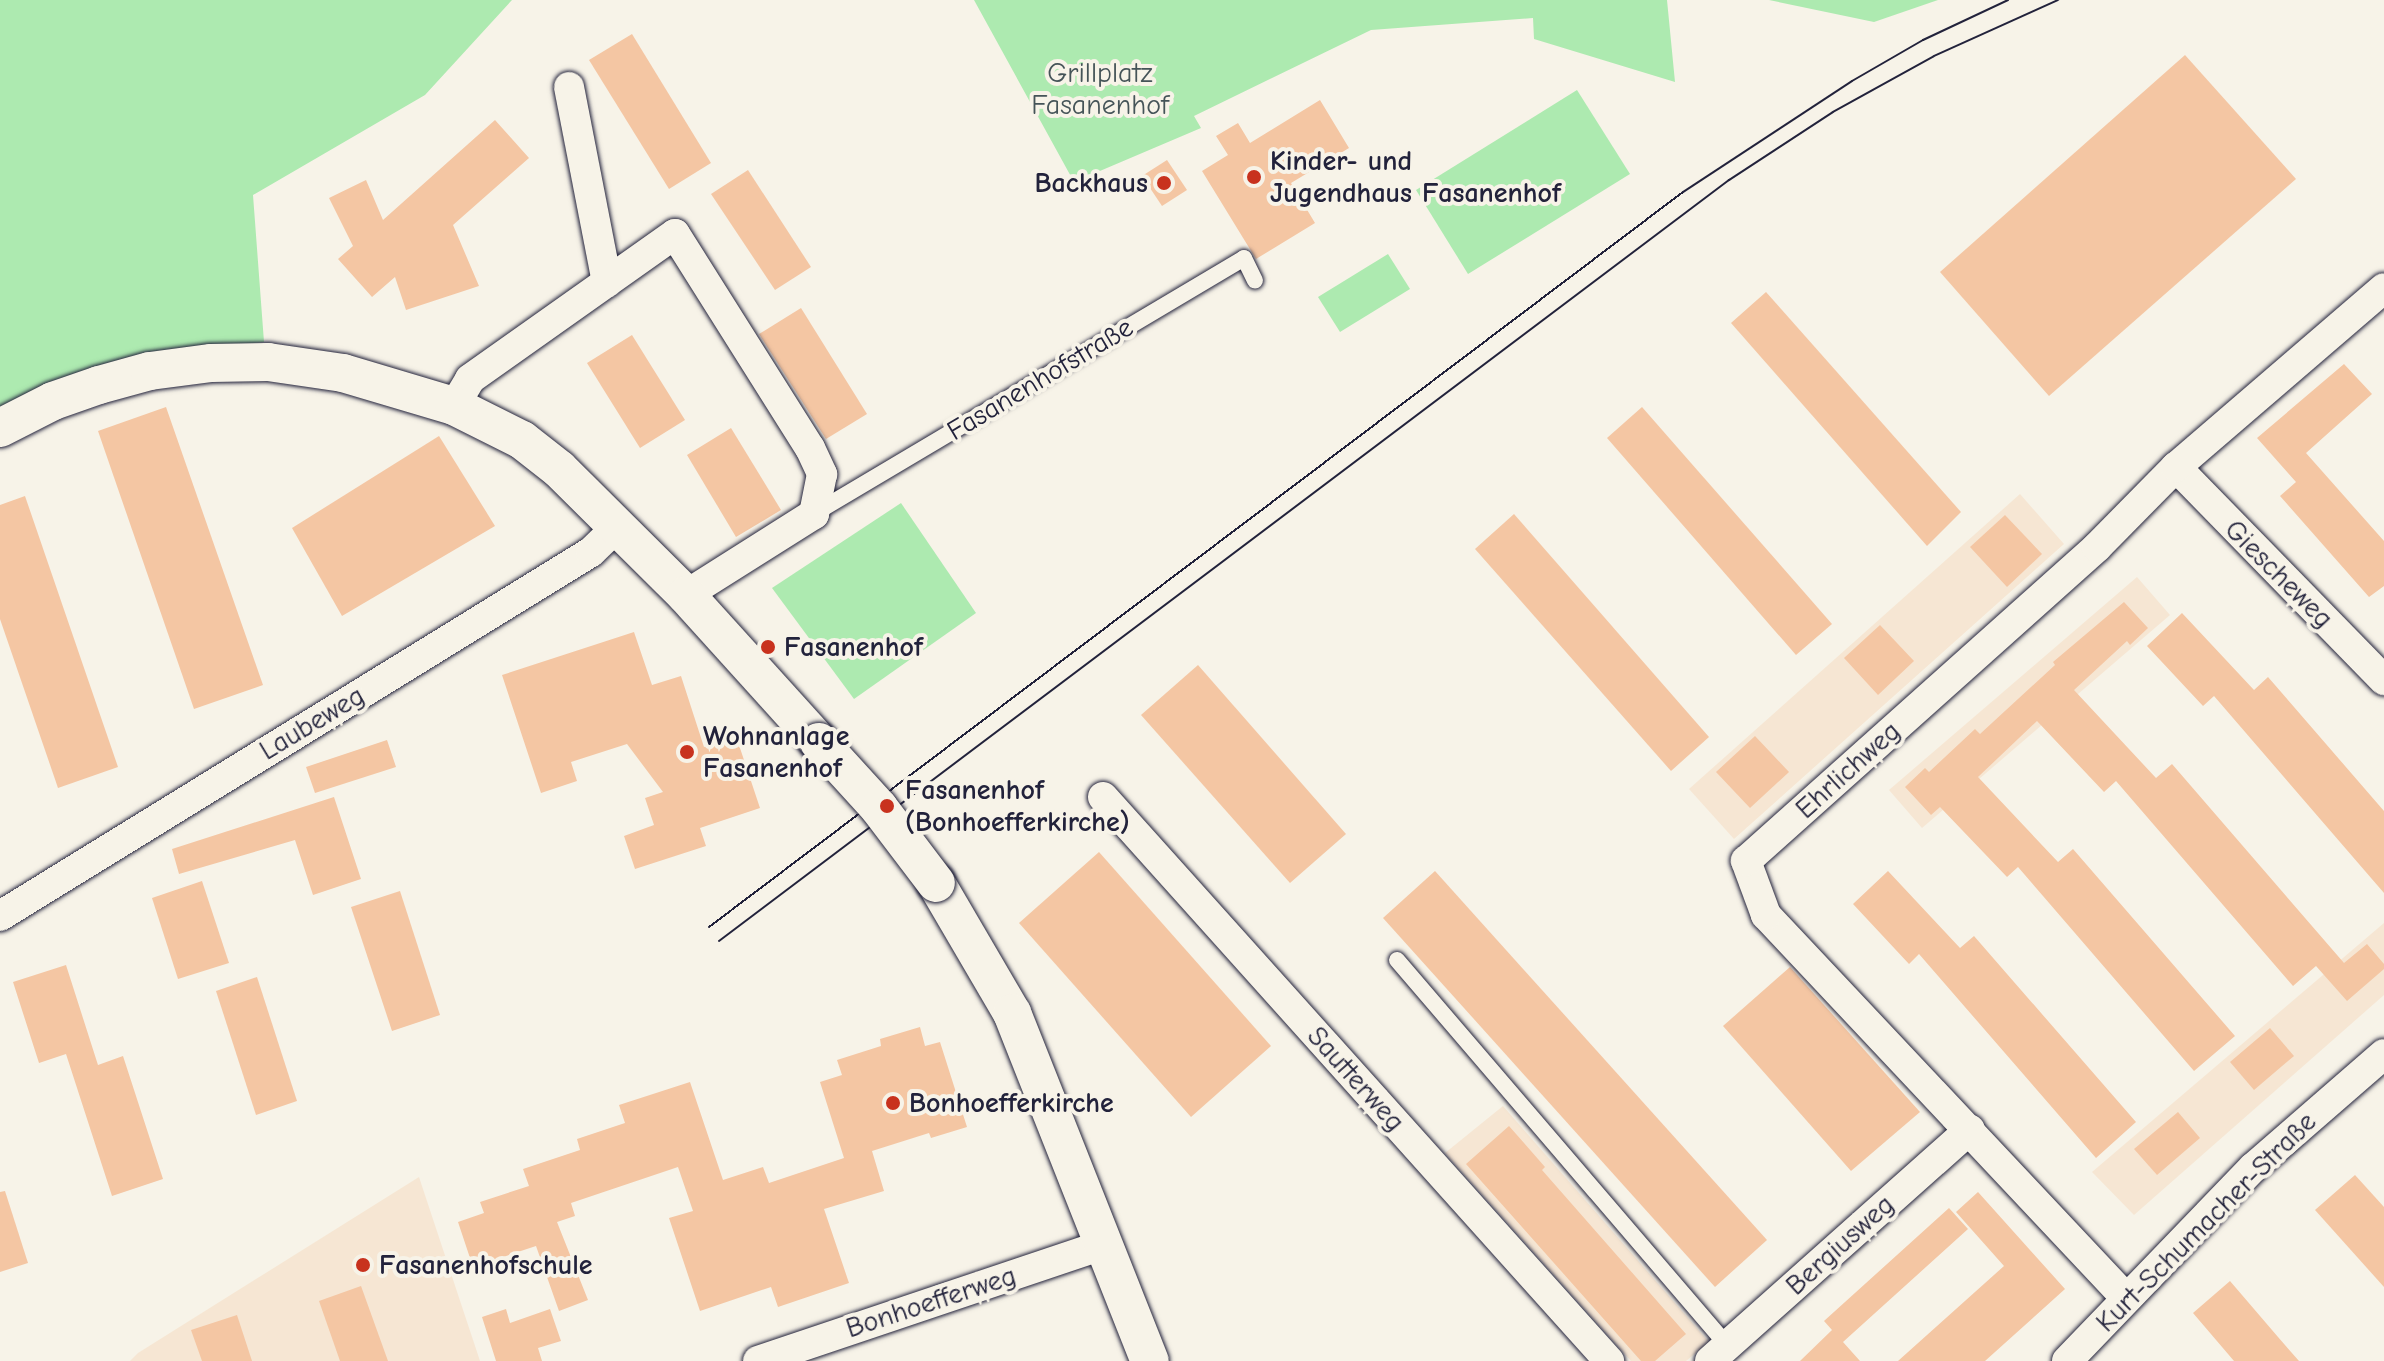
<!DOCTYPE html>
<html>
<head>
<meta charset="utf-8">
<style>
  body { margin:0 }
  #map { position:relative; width:2384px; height:1361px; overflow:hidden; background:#f7f3e8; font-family:"Comic Neue",sans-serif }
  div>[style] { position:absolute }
  .built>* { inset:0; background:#f6e6d3 }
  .green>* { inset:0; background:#adeab0 }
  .building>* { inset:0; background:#f4c6a3 }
  .roads { filter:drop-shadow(0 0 2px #22223b) drop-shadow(0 0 2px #22223b) }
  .service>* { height:16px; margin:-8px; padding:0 8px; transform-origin:8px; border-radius:8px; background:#f7f3e8 }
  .minor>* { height:30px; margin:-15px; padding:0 15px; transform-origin:15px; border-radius:15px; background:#f7f3e8 }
  .tertiary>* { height:38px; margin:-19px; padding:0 19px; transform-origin:19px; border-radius:19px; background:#f7f3e8 }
  .tram>* { height:2px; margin:-1px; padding:0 1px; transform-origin:1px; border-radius:1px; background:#22223b }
  .bridges { filter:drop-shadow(0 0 2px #22223b) drop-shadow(0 0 2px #22223b) }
  .tertiary-bridge>* { height:38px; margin:-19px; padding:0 19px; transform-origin:19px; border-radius:19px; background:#f7f3e8 }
  .dots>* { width:22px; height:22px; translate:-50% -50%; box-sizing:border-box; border:4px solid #f7f3e8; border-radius:50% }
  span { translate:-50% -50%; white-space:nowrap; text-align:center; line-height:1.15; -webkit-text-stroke:8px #f7f3e8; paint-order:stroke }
  .park-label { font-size:28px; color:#455458 }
  .poi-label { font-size:28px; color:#22223b; font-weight:700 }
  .left { translate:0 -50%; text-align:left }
  .right { translate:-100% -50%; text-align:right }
  .street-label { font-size:28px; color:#22223b }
</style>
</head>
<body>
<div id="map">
  <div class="built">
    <i style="clip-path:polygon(2020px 494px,2064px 544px,1734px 839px,1689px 789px)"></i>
    <i style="clip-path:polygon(2137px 577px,2170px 615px,1922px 828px,1889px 790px)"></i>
    <i style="clip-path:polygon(2384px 923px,2384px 995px,2134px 1215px,2092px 1172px)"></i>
    <i style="clip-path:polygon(1503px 1106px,1709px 1342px,1686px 1361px,1631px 1361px,1445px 1153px)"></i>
    <i style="clip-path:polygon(419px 1177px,480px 1361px,130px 1361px,138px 1353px)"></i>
  </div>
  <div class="green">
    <i style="clip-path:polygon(0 0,512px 0,425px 95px,253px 195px,264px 342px,165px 352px,0 413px)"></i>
    <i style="clip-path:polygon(974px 0,1667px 0,1675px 82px,1534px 39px,1533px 18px,1371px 30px,1194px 116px,1201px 128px,1074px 182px)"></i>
    <i style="clip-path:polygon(1769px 0,1938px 0,1874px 22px)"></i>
    <i style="clip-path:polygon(1577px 90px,1630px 174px,1468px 274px,1416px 190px)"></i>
    <i style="clip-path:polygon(1388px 254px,1410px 289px,1340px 332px,1318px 297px)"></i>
    <i style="clip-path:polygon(901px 503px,976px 613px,854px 699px,772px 588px)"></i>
  </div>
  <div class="building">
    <i style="clip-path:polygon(632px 34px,711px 163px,669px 189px,589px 60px)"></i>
    <i style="clip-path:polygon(2185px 55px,2296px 179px,2049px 396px,1940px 272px)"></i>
    <i style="clip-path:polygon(1320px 100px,1349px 148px,1291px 183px,1315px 223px,1256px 259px,1202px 171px,1228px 155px,1216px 136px,1238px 123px,1250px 143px)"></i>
    <i style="clip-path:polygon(495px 120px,529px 158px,453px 225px,479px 286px,406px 310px,395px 277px,372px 297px,338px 259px,353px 246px,329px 198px,366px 180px,383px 220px)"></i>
    <i style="clip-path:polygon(1167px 160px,1187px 190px,1162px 206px,1142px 176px)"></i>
    <i style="clip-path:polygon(748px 170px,811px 267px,775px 290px,711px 194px)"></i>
    <i style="clip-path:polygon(1766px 292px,1961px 512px,1927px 546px,1731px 323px)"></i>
    <i style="clip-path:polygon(801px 308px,867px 414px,826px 439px,759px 334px)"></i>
    <i style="clip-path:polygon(632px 335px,685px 420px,640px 448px,587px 363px)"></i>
    <i style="clip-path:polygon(2344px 364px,2372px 394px,2306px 453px,2384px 541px,2384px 586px,2369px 597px,2280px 496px,2296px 482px,2257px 438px)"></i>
    <i style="clip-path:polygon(166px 407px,263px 685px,194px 709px,98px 431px)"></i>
    <i style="clip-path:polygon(1642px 407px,1832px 624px,1796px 655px,1607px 438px)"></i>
    <i style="clip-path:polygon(731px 428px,781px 510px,736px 537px,687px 455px)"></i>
    <i style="clip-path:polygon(439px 436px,495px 526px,342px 616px,292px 528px)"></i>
    <i style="clip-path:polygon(25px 496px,118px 767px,58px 788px,0 619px,0 505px)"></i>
    <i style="clip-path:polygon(1514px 514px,1709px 737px,1671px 771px,1475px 549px)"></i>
    <i style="clip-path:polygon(2005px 515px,2042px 554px,2007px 587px,1970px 547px)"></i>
    <i style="clip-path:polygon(2124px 602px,2148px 628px,2130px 645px,2127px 641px,2074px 690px,2156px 778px,2172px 764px,2344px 963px,2367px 944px,2384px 964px,2384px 969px,2347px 1001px,2316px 966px,2293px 986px,2116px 781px,2104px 792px,2037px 721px,1978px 777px,2058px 862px,2073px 849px,2235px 1036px,2194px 1071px,2018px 867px,2007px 877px,1940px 807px,1931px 815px,1905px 787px,1925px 768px,1929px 772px,1975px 729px,1980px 734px,2055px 665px,2053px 662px)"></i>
    <i style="clip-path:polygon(2182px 613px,2254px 690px,2268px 677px,2384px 811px,2384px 893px,2214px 696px,2203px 706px,2147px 646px)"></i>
    <i style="clip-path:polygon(1880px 625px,1914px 661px,1878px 695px,1844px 658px)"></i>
    <i style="clip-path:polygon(634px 632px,652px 685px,681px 676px,704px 747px,736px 736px,760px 808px,700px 828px,706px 846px,635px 869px,624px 836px,654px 825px,645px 798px,663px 792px,627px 744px,571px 762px,577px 781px,541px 793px,502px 675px)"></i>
    <i style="clip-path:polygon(1198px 665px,1346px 834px,1290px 883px,1141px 715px)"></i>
    <i style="clip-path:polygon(1755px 736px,1789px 772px,1750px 808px,1716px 772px)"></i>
    <i style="clip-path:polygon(387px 740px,396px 767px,315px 793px,306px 767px)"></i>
    <i style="clip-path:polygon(334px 797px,361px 879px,313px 895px,295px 840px,179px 874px,172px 849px)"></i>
    <i style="clip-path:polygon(1099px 852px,1271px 1046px,1191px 1117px,1019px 923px)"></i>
    <i style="clip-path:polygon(1435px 871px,1767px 1240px,1715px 1287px,1383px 918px)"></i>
    <i style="clip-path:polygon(1888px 871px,1960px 948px,1974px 936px,2136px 1122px,2096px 1158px,1919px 954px,1909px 964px,1853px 904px)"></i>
    <i style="clip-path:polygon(202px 881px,229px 963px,178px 979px,152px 898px)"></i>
    <i style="clip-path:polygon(400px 891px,440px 1015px,392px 1031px,351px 907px)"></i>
    <i style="clip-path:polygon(66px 965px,98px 1065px,123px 1056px,163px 1179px,112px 1196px,66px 1054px,39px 1063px,13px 982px)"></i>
    <i style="clip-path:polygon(1790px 967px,1920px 1112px,1851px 1171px,1723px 1026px)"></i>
    <i style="clip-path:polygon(257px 977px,297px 1101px,256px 1115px,216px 991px)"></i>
    <i style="clip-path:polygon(920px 1027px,925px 1046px,940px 1042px,967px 1127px,931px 1138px,929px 1133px,872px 1151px,884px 1191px,824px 1209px,849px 1283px,778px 1307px,771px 1287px,700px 1311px,669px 1218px,693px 1211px,678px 1167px,571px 1203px,575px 1216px,557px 1222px,588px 1300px,559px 1311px,536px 1246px,473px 1267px,458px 1222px,484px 1213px,480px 1202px,529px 1186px,523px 1169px,580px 1150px,577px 1139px,625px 1123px,619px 1105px,690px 1082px,723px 1180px,763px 1167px,769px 1183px,844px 1158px,820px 1082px,842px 1075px,837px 1060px,881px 1046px,880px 1039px)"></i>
    <i style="clip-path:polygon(2270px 1028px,2294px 1056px,2254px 1090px,2230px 1062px)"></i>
    <i style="clip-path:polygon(2178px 1112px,2200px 1138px,2157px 1175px,2134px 1149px)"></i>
    <i style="clip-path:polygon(1509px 1126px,1545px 1167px,1542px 1170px,1686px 1334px,1655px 1361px,1641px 1361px,1466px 1164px)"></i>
    <i style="clip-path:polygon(2355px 1175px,2384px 1207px,2384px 1287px,2315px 1210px)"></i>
    <i style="clip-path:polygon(5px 1191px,28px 1263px,0 1272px,0 1192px)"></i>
    <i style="clip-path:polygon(1978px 1192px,2065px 1289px,1985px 1361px,1898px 1361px,2004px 1266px,1956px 1212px)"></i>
    <i style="clip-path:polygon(1949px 1208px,1968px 1229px,1843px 1342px,1860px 1361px,1800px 1361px,1832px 1330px,1824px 1321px)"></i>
    <i style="clip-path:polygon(2230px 1281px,2278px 1337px,2299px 1361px,2234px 1361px,2193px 1313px)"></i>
    <i style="clip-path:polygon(361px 1286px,388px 1361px,340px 1361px,319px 1301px)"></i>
    <i style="clip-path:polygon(506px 1309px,510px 1323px,550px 1309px,561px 1341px,538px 1348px,542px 1361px,496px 1361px,482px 1317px)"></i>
    <i style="clip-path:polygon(237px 1315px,252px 1361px,202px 1361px,191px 1330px)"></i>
  </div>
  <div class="roads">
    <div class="service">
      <i style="left:815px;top:513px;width:499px;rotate:-30.7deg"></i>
      <i style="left:1244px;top:258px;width:25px;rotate:64deg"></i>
      <i style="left:1397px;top:960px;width:507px;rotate:49.4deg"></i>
    </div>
    <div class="minor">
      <i style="left:569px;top:87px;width:199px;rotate:79deg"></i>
      <i style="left:454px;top:406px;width:31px;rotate:-59deg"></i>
      <i style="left:470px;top:379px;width:251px;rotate:-35.3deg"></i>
      <i style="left:675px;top:234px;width:253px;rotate:57.8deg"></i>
      <i style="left:810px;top:448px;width:29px;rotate:65deg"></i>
      <i style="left:822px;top:474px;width:41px;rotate:101.3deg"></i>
      <i style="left:814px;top:514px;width:151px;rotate:147.7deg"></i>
      <i style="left:2176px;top:467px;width:298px;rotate:45.7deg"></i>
      <i style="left:1103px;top:797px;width:758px;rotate:48.1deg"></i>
      <i style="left:0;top:916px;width:694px;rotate:-31.63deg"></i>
      <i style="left:591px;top:552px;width:39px;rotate:-44deg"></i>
      <i style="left:2126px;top:1298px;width:526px;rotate:-133.23deg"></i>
      <i style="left:1766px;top:915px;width:58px;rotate:-110.3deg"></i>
      <i style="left:1746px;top:861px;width:471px;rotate:-41.8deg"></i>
      <i style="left:2097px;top:547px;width:112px;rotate:-45.4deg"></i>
      <i style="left:2176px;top:467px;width:274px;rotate:-40.7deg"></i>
      <i style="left:758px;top:1361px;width:364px;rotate:-18.6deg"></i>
      <i style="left:1710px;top:1361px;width:348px;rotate:-41.7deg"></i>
      <i style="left:2067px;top:1361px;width:269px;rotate:-46.1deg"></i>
      <i style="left:2254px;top:1167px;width:172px;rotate:-41deg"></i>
    </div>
    <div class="tertiary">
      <i style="left:0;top:428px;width:59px;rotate:-27deg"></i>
      <i style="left:53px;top:401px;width:49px;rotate:-19.2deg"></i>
      <i style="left:99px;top:385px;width:53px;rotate:-15.4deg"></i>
      <i style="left:150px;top:371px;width:62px;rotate:-7.5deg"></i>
      <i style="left:211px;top:363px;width:57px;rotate:-1deg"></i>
      <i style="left:268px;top:362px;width:76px;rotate:8.3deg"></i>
      <i style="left:343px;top:373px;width:116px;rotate:16.6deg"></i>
      <i style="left:454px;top:406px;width:76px;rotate:26.6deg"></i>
      <i style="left:522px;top:440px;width:47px;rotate:38.1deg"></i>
      <i style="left:559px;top:469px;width:179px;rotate:44.8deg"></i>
      <i style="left:686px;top:595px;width:198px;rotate:47.9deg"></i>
      <i style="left:936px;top:883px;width:151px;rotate:59.7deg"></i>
      <i style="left:1012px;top:1013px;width:374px;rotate:68.4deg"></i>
    </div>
  </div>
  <div class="tram">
    <i style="left:709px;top:927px;width:1220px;rotate:-37.04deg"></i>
    <i style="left:1683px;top:192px;width:202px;rotate:-33.3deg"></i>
    <i style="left:1852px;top:81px;width:82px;rotate:-30deg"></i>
    <i style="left:1923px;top:40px;width:94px;rotate:-25.2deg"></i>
    <i style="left:719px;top:941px;width:1265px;rotate:-37deg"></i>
    <i style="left:1729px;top:180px;width:124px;rotate:-33.2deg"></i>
    <i style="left:1833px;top:112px;width:115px;rotate:-29deg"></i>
    <i style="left:1934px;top:56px;width:136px;rotate:-24.3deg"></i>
  </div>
  <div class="bridges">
    <div class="tertiary-bridge">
      <i style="left:819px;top:742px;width:89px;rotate:47.7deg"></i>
      <i style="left:879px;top:808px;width:94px;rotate:52.8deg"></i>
    </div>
  </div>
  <div class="dots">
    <i style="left:1254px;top:177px;background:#c8321e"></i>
    <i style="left:1164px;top:183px;background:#c8321e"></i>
    <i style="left:768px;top:647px;background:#c8321e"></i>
    <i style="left:687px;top:752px;background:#c8321e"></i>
    <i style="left:887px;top:806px;background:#c8321e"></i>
    <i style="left:893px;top:1103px;background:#c8321e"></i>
    <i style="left:363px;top:1265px;background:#c8321e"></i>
  </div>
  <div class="park-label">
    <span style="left:1100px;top:89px">Grillplatz<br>Fasanenhof</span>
  </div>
  <div class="poi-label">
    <span class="left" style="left:1270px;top:177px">Kinder- und<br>Jugendhaus Fasanenhof</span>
    <span class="right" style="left:1148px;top:183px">Backhaus</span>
    <span class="left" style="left:784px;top:647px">Fasanenhof</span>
    <span class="left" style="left:703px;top:752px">Wohnanlage<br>Fasanenhof</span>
    <span class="left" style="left:905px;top:806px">Fasanenhof<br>(Bonhoefferkirche)</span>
    <span class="left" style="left:909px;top:1103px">Bonhoefferkirche</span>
    <span class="left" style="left:379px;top:1265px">Fasanenhofschule</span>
  </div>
  <div class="street-label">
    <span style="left:1040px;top:379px;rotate:-31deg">Fasanenhofstraße</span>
    <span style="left:2279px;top:574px;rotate:45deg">Giescheweg</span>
    <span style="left:312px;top:723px;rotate:-31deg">Laubeweg</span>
    <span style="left:1848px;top:770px;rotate:-42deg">Ehrlichweg</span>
    <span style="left:1356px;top:1079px;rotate:48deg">Sautterweg</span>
    <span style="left:2206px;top:1222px;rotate:-45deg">Kurt-Schumacher-Straße</span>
    <span style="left:1840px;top:1245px;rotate:-42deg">Bergiusweg</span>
    <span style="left:931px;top:1302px;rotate:-18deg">Bonhoefferweg</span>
  </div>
</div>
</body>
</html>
